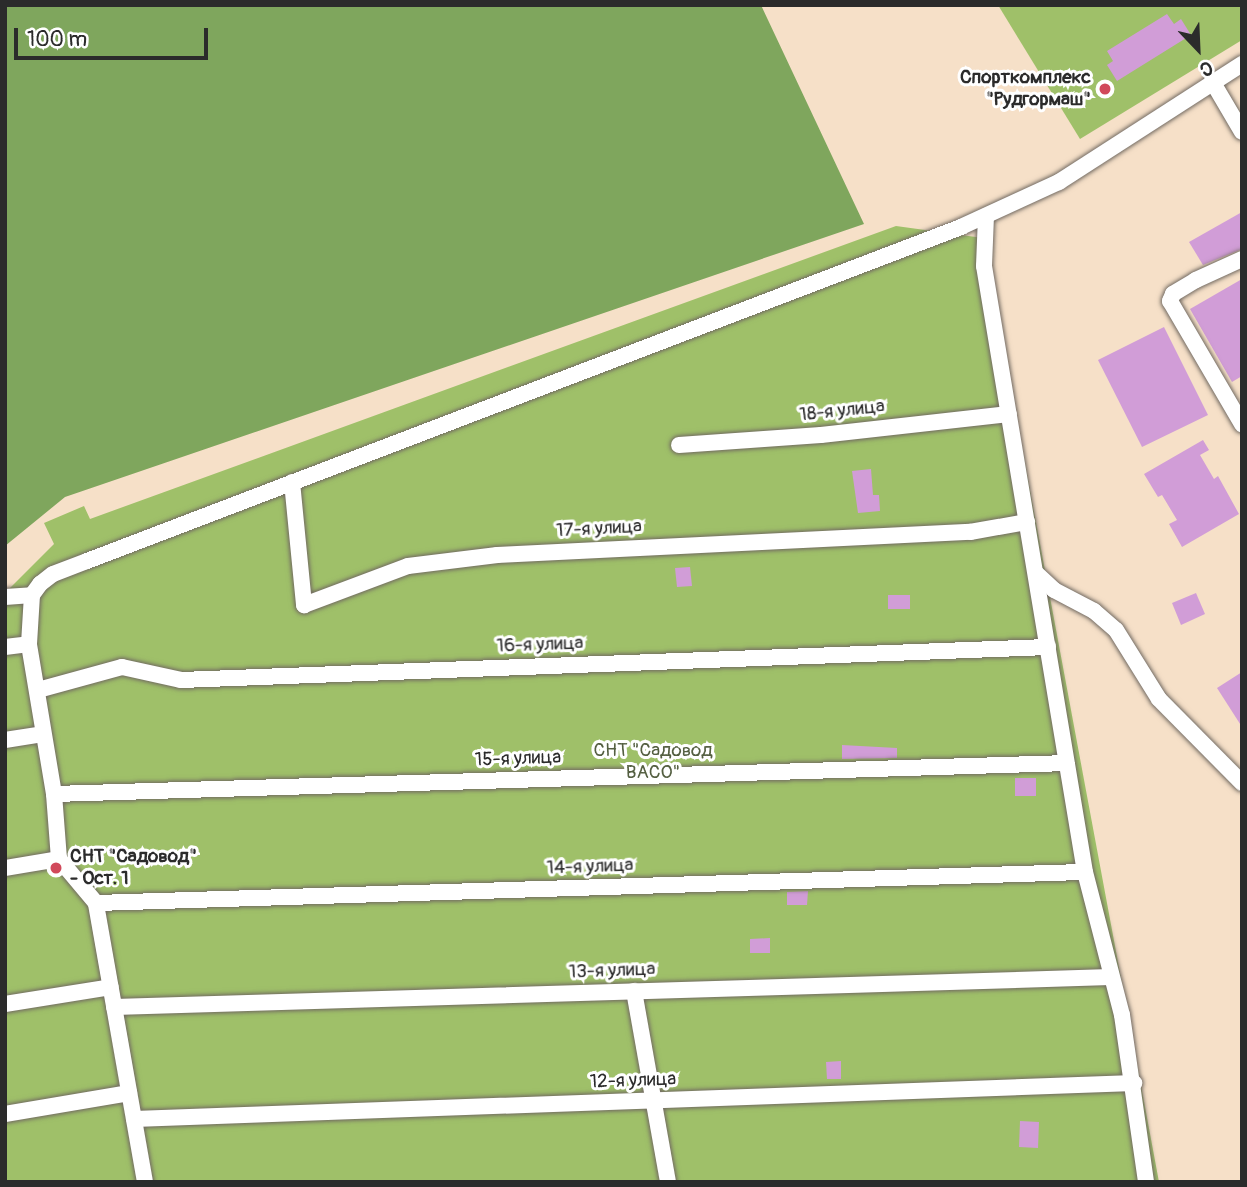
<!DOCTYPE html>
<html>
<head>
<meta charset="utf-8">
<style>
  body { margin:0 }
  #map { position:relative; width:1247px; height:1187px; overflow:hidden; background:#f6e0c8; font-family:Pangolin,sans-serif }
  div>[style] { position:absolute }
  .green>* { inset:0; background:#9fc069 }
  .forest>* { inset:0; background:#7fa65d }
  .building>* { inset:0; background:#d19dd7 }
  .roads { filter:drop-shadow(0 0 2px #726a62) drop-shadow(0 0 2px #726a62) }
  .minor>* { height:16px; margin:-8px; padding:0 8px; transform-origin:8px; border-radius:8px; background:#fff }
  .dots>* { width:19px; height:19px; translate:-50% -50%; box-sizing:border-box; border:4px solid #fff; border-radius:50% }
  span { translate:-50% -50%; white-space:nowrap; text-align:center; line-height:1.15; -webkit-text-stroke:6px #fff; paint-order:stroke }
  .poi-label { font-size:19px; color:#2b2b2b; font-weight:700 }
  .right { translate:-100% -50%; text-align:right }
  .left { translate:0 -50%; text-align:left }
  .street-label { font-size:19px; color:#2b2b2b }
  .park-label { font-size:19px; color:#545f41 }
  .frame { position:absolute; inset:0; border:7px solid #2b2b2b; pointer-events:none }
  .north { position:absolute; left:1163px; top:14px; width:70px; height:70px; -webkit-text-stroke:5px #fff; paint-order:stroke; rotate:157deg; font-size:19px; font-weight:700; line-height:28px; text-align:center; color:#2b2b2b }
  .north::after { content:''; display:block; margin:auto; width:24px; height:32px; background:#2b2b2b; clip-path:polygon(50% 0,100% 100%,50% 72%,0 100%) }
  .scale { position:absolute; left:14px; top:28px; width:194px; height:32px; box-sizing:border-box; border:4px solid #2b2b2b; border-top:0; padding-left:9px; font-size:21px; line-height:24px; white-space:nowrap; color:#2b2b2b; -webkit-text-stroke:5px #fff; paint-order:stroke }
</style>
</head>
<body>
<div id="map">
  <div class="green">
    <i style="clip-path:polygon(998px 5px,1242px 5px,1242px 40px,1080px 139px)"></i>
    <i style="clip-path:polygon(896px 226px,983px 238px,1159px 1182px,5px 1182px,5px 593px,54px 544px,44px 523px,84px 506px,90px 519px)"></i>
  </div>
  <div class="forest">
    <i style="clip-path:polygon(5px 5px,761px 5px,864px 224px,65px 497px,5px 546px)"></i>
  </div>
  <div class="building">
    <i style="clip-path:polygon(1167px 14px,1174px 24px,1181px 19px,1191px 35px,1117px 81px,1107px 65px,1113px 61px,1107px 51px)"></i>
    <i style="clip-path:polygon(1242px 212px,1242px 249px,1203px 265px,1189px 242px)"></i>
    <i style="clip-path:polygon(1242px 279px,1242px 376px,1232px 382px,1190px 309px)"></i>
    <i style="clip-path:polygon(1164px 327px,1208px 415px,1142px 447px,1098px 360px)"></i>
    <i style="clip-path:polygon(1203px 440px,1209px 450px,1200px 455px,1214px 479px,1218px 476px,1239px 514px,1182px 547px,1169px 524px,1177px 520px,1162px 495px,1158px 497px,1144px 474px)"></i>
    <i style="clip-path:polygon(871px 469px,873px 495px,879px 495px,880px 511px,858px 513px,852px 471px)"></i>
    <i style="clip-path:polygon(690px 567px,692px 586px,677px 587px,675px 568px)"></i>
    <i style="clip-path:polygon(1196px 593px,1205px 614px,1181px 625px,1172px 603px)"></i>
    <i style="clip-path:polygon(888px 595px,910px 595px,910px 609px,888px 609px)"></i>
    <i style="clip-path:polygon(1242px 672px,1242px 727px,1217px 688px)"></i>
    <i style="clip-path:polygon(842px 745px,897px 748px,897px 758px,842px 759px)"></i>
    <i style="clip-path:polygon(1015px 778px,1036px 778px,1036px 796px,1015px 796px)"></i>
    <i style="clip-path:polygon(808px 891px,807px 905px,787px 905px,787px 892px)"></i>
    <i style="clip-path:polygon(770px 938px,770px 953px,750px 953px,750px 939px)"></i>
    <i style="clip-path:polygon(841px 1061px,841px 1079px,827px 1079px,826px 1062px)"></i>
    <i style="clip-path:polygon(1020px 1121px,1039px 1122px,1038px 1148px,1019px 1147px)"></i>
  </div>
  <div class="roads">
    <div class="minor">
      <i style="left:1212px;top:81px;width:59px;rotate:59.5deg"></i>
      <i style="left:986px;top:216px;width:50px;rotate:92.3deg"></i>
      <i style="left:984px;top:266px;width:614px;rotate:80.54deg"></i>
      <i style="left:1085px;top:872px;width:148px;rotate:75.5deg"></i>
      <i style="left:1122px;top:1015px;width:169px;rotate:81.8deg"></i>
      <i style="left:1242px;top:259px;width:51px;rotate:155.5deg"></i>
      <i style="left:1196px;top:280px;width:27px;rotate:149deg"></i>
      <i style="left:1173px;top:294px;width:8px;rotate:113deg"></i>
      <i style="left:1170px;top:301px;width:143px;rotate:59.7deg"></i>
      <i style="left:679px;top:445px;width:142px;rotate:-4deg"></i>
      <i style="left:821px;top:435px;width:189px;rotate:-6.4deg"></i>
      <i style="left:292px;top:482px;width:124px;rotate:84.4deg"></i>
      <i style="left:304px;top:605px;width:111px;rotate:-20.6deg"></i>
      <i style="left:408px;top:566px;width:90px;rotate:-7deg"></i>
      <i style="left:497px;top:555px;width:474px;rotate:-2.8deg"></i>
      <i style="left:970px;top:532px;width:58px;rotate:-10deg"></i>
      <i style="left:1036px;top:573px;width:25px;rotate:43deg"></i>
      <i style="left:1054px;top:590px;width:45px;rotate:27.7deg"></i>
      <i style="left:1094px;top:611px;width:29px;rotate:41deg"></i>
      <i style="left:1116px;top:630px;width:81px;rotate:58.1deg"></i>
      <i style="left:1159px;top:699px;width:118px;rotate:45.3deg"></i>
      <i style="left:5px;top:597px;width:27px;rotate:-4deg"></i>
      <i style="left:5px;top:647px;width:24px;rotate:-7deg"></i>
      <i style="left:38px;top:690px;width:87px;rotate:-15.3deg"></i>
      <i style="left:122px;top:667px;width:60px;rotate:12.4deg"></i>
      <i style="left:181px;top:680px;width:868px;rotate:-2.18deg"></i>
      <i style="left:5px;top:740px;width:38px;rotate:-9deg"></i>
      <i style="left:54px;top:794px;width:1013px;rotate:-1.75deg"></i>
      <i style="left:5px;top:868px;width:55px;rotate:-9.5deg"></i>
      <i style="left:96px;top:903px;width:989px;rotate:-1.8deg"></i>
      <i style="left:634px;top:991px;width:194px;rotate:79.9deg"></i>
      <i style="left:5px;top:1004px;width:107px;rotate:-9.1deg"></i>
      <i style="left:114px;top:1007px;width:997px;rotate:-1.72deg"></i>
      <i style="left:5px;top:1114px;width:126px;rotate:-9.6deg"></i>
      <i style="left:134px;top:1119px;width:1001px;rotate:-2.06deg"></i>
      <i style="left:145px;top:1182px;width:283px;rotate:-100deg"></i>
      <i style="left:96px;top:903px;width:57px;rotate:-130.1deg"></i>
      <i style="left:59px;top:859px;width:65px;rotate:-94.4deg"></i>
      <i style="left:54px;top:794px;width:152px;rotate:-99.5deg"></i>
      <i style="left:29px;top:644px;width:49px;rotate:-86.5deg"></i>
      <i style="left:32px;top:595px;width:14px;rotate:-54deg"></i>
      <i style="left:40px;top:584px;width:16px;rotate:-38deg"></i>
      <i style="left:53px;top:574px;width:36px;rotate:-21deg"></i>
      <i style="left:87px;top:561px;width:936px;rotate:-20.91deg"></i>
      <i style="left:961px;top:227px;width:108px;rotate:-24.7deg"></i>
      <i style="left:1059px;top:182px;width:218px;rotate:-32.8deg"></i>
    </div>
  </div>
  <div class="dots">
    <i style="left:1105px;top:89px;background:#d1495b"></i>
    <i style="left:56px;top:868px;background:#d1495b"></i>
  </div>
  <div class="poi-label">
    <span class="right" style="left:1091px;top:89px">Спорткомплекс<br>"Рудгормаш"</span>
    <span class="left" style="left:70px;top:868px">СНТ "Садовод"<br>- Ост. 1</span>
  </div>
  <div class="street-label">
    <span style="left:842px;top:411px;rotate:-6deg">18-я улица</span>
    <span style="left:599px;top:529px;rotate:-3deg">17-я улица</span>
    <span style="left:540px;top:645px;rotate:-2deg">16-я улица</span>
    <span style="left:518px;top:759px;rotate:-2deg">15-я улица</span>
    <span style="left:590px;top:867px;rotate:-2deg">14-я улица</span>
    <span style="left:612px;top:971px;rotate:-2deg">13-я улица</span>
    <span style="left:633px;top:1081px;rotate:-2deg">12-я улица</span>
  </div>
  <div class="park-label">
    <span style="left:653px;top:762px">СНТ "Садовод<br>ВАСО"</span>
  </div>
  <div class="frame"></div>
  <div class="north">С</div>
  <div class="scale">100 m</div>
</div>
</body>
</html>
